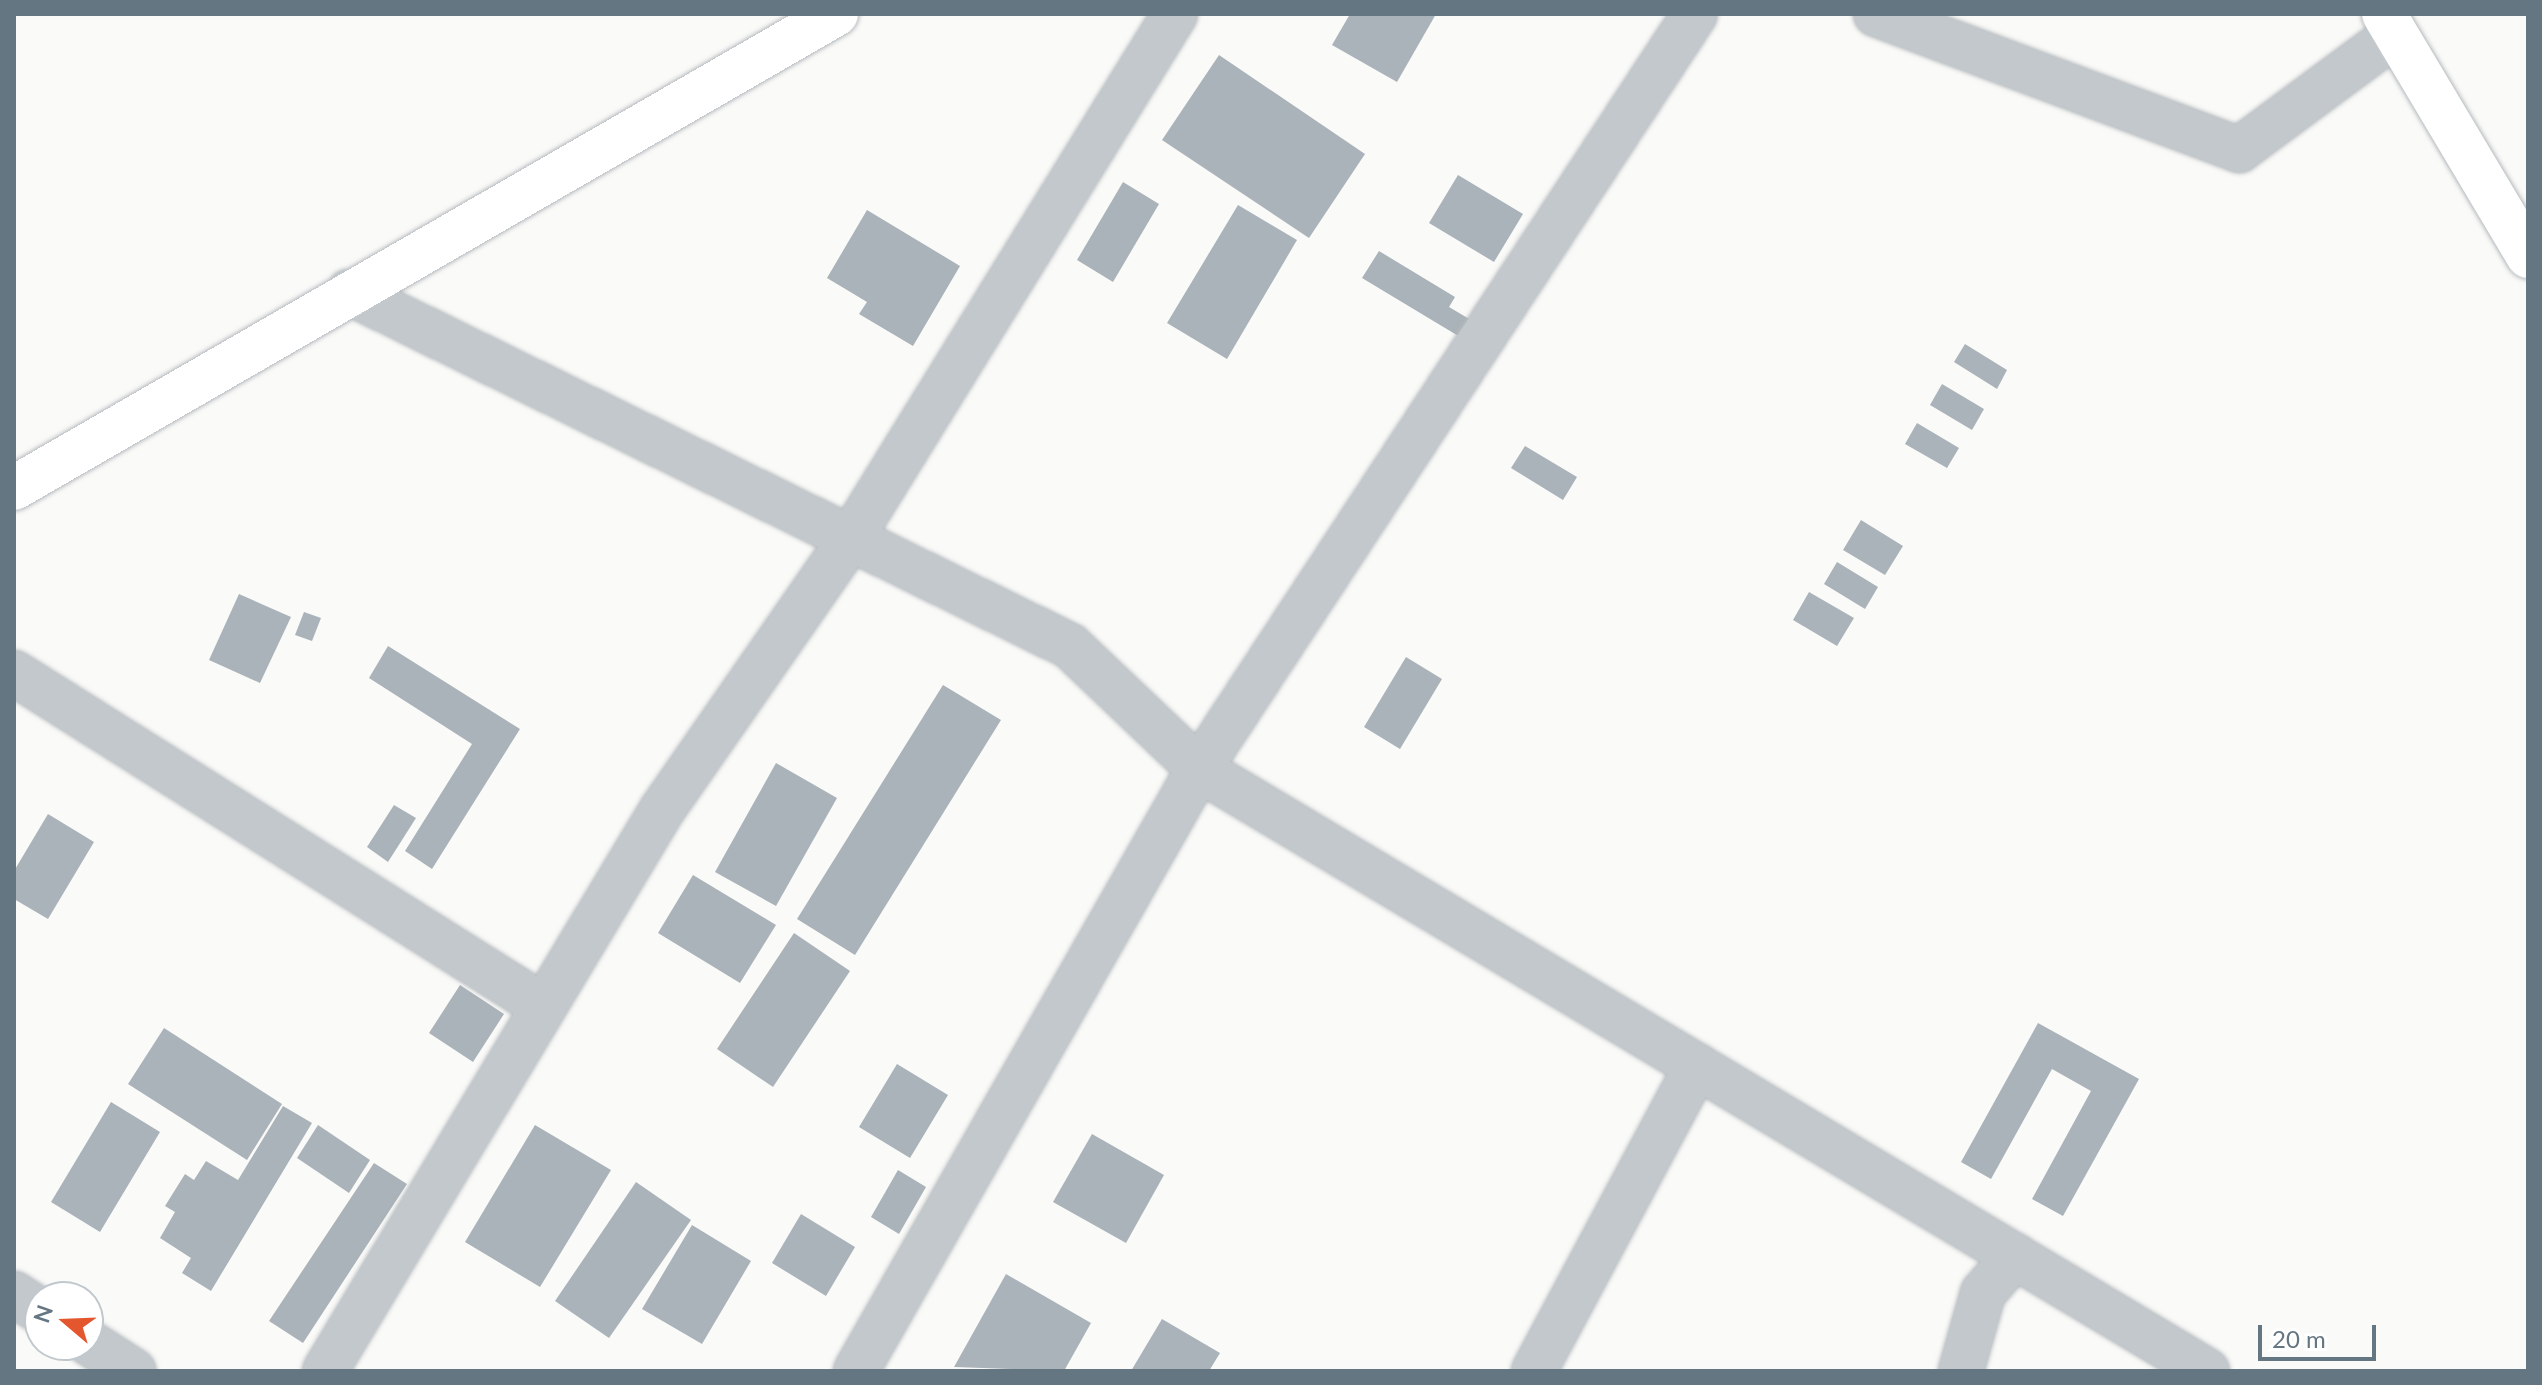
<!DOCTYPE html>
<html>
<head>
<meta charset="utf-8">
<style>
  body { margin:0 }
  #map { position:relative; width:2542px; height:1385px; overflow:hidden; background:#fafaf8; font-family:Lato,sans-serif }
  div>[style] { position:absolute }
  .building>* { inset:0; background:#aab3b9 }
  .roads { filter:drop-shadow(0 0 2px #b5babe) drop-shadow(0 0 2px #b5babe) }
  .minor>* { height:44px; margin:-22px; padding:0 22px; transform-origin:22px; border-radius:22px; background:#c3c8cc }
  .major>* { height:44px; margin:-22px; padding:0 22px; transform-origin:22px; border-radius:22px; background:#fff }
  span { translate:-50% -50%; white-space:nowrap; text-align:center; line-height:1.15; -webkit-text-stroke:8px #fff; paint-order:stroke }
  .frame { position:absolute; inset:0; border:16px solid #657683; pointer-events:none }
  .north { position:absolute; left:24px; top:1281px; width:80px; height:80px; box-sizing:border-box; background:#fff; border:2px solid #c1c8cd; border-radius:50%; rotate:289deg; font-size:22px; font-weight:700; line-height:32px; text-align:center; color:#657683 }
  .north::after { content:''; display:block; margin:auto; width:28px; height:36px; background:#e4572e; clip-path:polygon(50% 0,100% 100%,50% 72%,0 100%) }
  .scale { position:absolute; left:2258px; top:1325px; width:118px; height:36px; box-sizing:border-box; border:4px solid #657683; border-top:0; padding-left:10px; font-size:24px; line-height:28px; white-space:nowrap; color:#657683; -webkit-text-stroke:6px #fff; paint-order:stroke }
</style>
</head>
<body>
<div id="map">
  <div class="building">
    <i style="clip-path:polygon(1350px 14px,1436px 14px,1397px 82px,1332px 45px)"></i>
    <i style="clip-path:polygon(1219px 55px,1365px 154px,1309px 238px,1162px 140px)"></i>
    <i style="clip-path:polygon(1458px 175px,1523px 214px,1494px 262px,1429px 223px)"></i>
    <i style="clip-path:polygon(1123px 182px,1159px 204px,1113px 282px,1077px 260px)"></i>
    <i style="clip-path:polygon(1238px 205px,1297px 240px,1227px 359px,1167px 323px)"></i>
    <i style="clip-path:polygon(867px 210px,960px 266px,913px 346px,859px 314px,867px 302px,827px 278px)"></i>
    <i style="clip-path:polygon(1379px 251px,1455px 297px,1449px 307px,1471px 320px,1460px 337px,1362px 278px)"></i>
    <i style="clip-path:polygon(1965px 344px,2007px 370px,1997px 389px,1954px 362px)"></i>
    <i style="clip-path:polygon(1942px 384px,1984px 409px,1972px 430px,1930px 405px)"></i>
    <i style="clip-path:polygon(1917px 423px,1959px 448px,1947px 468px,1905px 444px)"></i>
    <i style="clip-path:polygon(1525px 446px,1577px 477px,1563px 500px,1511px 468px)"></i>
    <i style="clip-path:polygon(1861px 520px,1903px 546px,1885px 575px,1843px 550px)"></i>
    <i style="clip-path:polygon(1837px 562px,1878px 587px,1865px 609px,1824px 584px)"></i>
    <i style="clip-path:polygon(1809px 592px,1854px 618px,1837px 646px,1793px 620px)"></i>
    <i style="clip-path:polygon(239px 594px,291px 617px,260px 683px,209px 660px)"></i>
    <i style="clip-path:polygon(304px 612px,321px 618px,312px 641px,295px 635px)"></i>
    <i style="clip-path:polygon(388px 646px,520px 729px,432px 869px,405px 851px,472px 744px,369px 678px)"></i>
    <i style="clip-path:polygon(1406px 657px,1442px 679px,1400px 749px,1364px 727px)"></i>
    <i style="clip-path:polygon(943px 685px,1001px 720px,855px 955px,797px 919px)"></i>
    <i style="clip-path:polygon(776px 763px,837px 798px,776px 906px,715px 872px)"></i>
    <i style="clip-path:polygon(394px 805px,416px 818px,388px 862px,367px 847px)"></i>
    <i style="clip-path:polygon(48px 814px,94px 842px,48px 919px,14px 899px,14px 871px)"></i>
    <i style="clip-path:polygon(693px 875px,776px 925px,740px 983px,658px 933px)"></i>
    <i style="clip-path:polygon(794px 933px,850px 971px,773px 1087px,717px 1049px)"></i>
    <i style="clip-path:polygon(460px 985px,504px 1014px,473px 1062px,429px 1033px)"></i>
    <i style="clip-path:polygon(2038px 1023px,2139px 1079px,2063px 1216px,2032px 1199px,2091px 1091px,2052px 1069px,1991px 1179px,1961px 1162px)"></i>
    <i style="clip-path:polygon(164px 1028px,282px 1104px,247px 1160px,128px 1084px)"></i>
    <i style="clip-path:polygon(897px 1064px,948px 1095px,910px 1158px,859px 1127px)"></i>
    <i style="clip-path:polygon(111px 1102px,160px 1132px,100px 1232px,51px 1202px)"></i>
    <i style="clip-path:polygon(283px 1106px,312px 1123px,211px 1291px,182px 1273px,191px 1258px,160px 1238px,175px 1212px,165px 1206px,185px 1174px,194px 1180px,206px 1161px,238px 1180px)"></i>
    <i style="clip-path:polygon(318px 1125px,370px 1160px,349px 1193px,297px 1158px)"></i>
    <i style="clip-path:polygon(535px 1125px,611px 1170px,540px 1287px,465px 1242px)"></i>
    <i style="clip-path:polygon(1092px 1134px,1164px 1175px,1126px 1243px,1053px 1202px)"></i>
    <i style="clip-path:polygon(374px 1163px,407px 1184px,303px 1343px,269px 1321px)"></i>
    <i style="clip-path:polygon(898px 1170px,926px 1187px,899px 1234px,871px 1217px)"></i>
    <i style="clip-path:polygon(636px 1182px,691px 1220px,609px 1338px,555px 1301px)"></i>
    <i style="clip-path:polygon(801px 1214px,855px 1247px,826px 1296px,772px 1263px)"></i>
    <i style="clip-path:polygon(692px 1225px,751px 1261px,702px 1344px,642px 1309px)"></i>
    <i style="clip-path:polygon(1006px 1274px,1091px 1323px,1064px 1371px,954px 1367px)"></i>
    <i style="clip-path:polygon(1162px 1319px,1220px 1353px,1209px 1371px,1131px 1371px)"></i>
  </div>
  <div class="roads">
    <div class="minor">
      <i style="left:1876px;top:14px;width:388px;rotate:20.5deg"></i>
      <i style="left:2239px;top:150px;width:195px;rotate:-36.5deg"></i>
      <i style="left:349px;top:292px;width:803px;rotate:26.15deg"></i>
      <i style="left:1070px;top:646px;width:178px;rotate:43.6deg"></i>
      <i style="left:1199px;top:769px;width:1174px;rotate:30.85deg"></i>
      <i style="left:14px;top:673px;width:623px;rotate:32.21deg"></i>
      <i style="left:14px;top:1294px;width:31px;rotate:33deg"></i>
      <i style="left:88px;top:1342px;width:54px;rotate:32.8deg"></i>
      <i style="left:325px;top:1371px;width:654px;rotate:-59.01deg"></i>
      <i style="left:662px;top:810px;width:331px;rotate:-55.2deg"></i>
      <i style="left:851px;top:538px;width:616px;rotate:-58.27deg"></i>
      <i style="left:856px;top:1371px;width:693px;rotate:-60.33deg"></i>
      <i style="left:1199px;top:769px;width:903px;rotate:-56.7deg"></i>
      <i style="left:1534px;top:1371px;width:346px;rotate:-61.9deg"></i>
      <i style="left:1961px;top:1371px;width:81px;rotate:-74.2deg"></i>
      <i style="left:1983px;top:1293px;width:49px;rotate:-49.1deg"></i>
    </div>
    <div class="major">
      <i style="left:2384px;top:14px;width:282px;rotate:59.2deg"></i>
      <i style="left:14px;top:488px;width:949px;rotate:-29.97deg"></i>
    </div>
  </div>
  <div class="frame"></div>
  <div class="north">N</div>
  <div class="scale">20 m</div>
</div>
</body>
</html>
